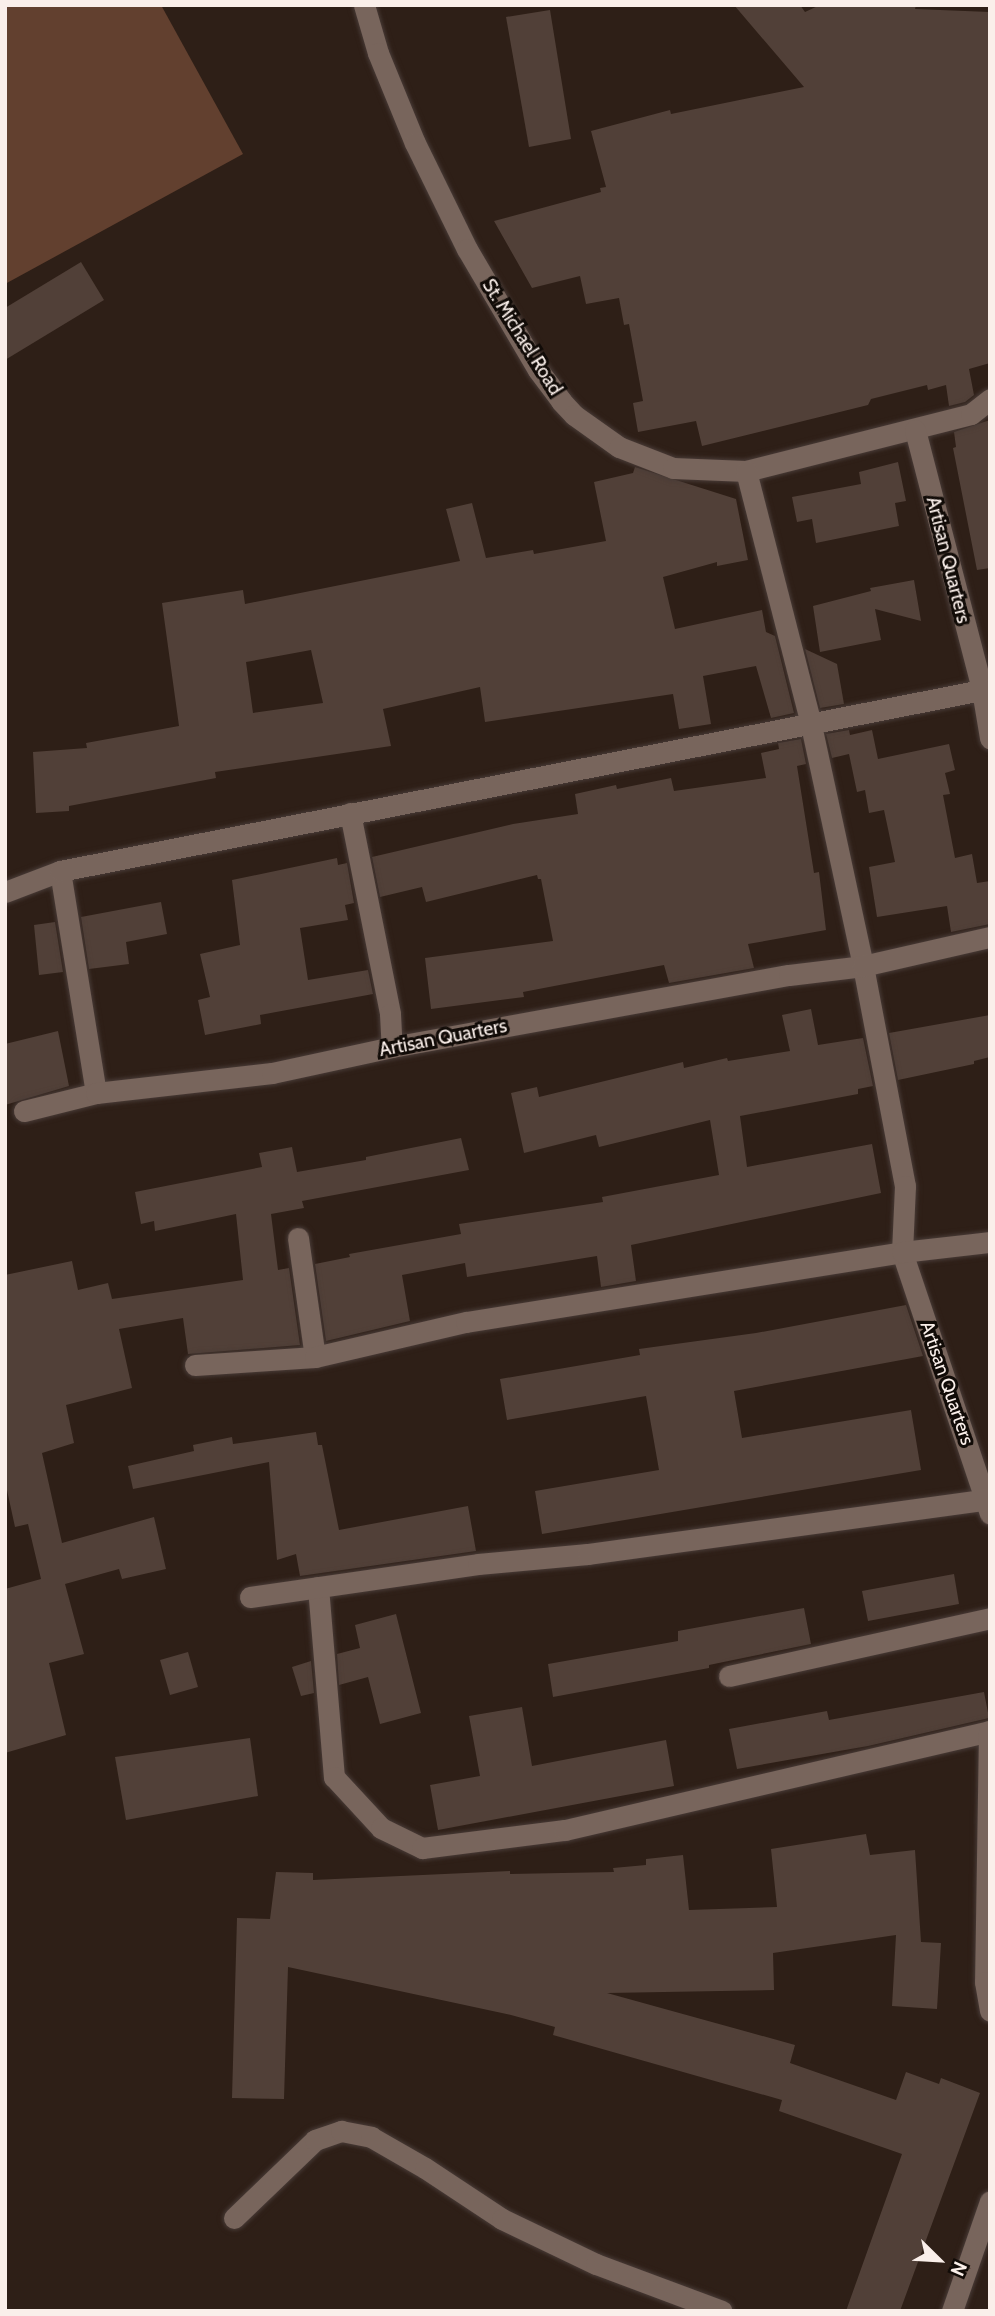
<!DOCTYPE html>
<html>
<head>
<meta charset="utf-8">
<style>
  body { margin:0 }
  #map { position:relative; width:995px; height:2316px; overflow:hidden; background:#2e1f17; font-family:Cabin,sans-serif }
  div>[style] { position:absolute }
  .green>* { inset:0; background:#62402f }
  .building>* { inset:0; background:#514038 }
  .roads { filter:drop-shadow(0 0 2px #483b37) drop-shadow(0 0 2px #483b37) }
  .minor>* { height:21px; margin:-10.5px; padding:0 10.5px; transform-origin:10.5px; border-radius:10.5px; background:#78655c }
  span { translate:-50% -50%; white-space:nowrap; text-align:center; line-height:1.15; -webkit-text-stroke:6px #110b07; paint-order:stroke }
  .street-label { font-size:19px; color:#faefea }
  .frame { position:absolute; inset:0; border:7px solid #faefea; pointer-events:none }
  .north { position:absolute; left:904px; top:2225px; width:70px; height:70px; -webkit-text-stroke:5px #110b07; paint-order:stroke; rotate:114deg; font-size:19px; font-weight:700; line-height:28px; text-align:center; color:#faefea }
  .north::after { content:''; display:block; margin:auto; width:24px; height:32px; background:#faefea; clip-path:polygon(50% 0,100% 100%,50% 72%,0 100%) }
</style>
</head>
<body>
<div id="map">
  <div class="green">
    <i style="clip-path:polygon(5px 5px,161px 5px,243px 154px,5px 284px)"></i>
  </div>
  <div class="building">
    <i style="clip-path:polygon(734px 5px,800px 5px,805px 12px,820px 5px,916px 5px,915px 9px,990px 12px,990px 363px,969px 369px,974px 395px,965px 402px,949px 406px,946px 385px,928px 390px,927px 385px,871px 399px,868px 405px,702px 446px,696px 421px,638px 432px,633px 403px,643px 401px,629px 324px,624px 325px,619px 298px,586px 304px,580px 276px,532px 288px,494px 221px,601px 192px,600px 188px,606px 187px,591px 131px,670px 110px,671px 114px,804px 87px)"></i>
    <i style="clip-path:polygon(550px 10px,571px 139px,529px 147px,506px 17px)"></i>
    <i style="clip-path:polygon(81px 262px,104px 300px,5px 360px,5px 308px)"></i>
    <i style="clip-path:polygon(990px 420px,990px 568px,977px 570px,953px 448px,956px 447px,954px 432px)"></i>
    <i style="clip-path:polygon(898px 462px,906px 501px,895px 503px,899px 526px,816px 543px,812px 519px,797px 522px,792px 497px,861px 484px,859px 472px)"></i>
    <i style="clip-path:polygon(evenodd,635px 467px,736px 499px,748px 560px,717px 566px,717px 562px,663px 577px,675px 629px,762px 610px,766px 632px,775px 636px,794px 713px,771px 718px,756px 666px,703px 676px,711px 724px,679px 729px,673px 694px,485px 722px,480px 687px,383px 709px,391px 746px,215px 772px,216px 778px,69px 806px,69px 811px,36px 813px,33px 752px,87px 748px,86px 743px,179px 726px,162px 603px,243px 590px,245px 604px,460px 561px,446px 509px,472px 503px,486px 558px,533px 550px,534px 554px,606px 541px,594px 482px,633px 473px,635px 467px,311px 650px,323px 703px,253px 713px,246px 662px,311px 650px)"></i>
    <i style="clip-path:polygon(914px 580px,921px 621px,875px 609px,881px 640px,820px 652px,813px 606px,871px 591px,870px 588px)"></i>
    <i style="clip-path:polygon(805px 649px,837px 664px,844px 704px,820px 708px)"></i>
    <i style="clip-path:polygon(849px 730px,850px 735px,872px 730px,878px 759px,949px 744px,955px 770px,945px 773px,950px 794px,943px 795px,955px 858px,972px 854px,977px 883px,990px 881px,990px 924px,951px 932px,947px 906px,877px 917px,869px 867px,895px 862px,884px 810px,869px 813px,865px 790px,857px 792px,849px 754px,832px 758px,826px 734px)"></i>
    <i style="clip-path:polygon(801px 739px,806px 764px,797px 766px,814px 873px,819px 872px,826px 930px,748px 944px,754px 968px,669px 983px,664px 965px,523px 992px,524px 997px,431px 1009px,425px 958px,553px 941px,541px 879px,538px 879px,537px 875px,426px 902px,422px 887px,380px 897px,372px 857px,513px 824px,578px 814px,575px 794px,616px 785px,617px 789px,671px 778px,674px 791px,766px 778px,761px 753px,779px 749px,778px 743px)"></i>
    <i style="clip-path:polygon(337px 858px,338px 865px,347px 863px,354px 903px,345px 905px,348px 920px,300px 928px,308px 980px,368px 970px,373px 994px,260px 1015px,261px 1024px,205px 1035px,198px 1000px,210px 997px,200px 954px,240px 945px,232px 880px)"></i>
    <i style="clip-path:polygon(161px 902px,167px 934px,126px 942px,129px 964px,89px 969px,81px 917px)"></i>
    <i style="clip-path:polygon(55px 922px,63px 972px,39px 975px,34px 925px)"></i>
    <i style="clip-path:polygon(811px 1009px,818px 1045px,863px 1038px,873px 1086px,858px 1089px,858px 1094px,740px 1116px,747px 1167px,872px 1144px,881px 1193px,631px 1245px,636px 1281px,601px 1287px,597px 1256px,467px 1277px,465px 1263px,402px 1275px,410px 1321px,326px 1341px,315px 1264px,350px 1257px,349px 1254px,461px 1234px,459px 1224px,603px 1202px,602px 1197px,719px 1175px,710px 1120px,599px 1147px,596px 1135px,524px 1153px,511px 1093px,537px 1087px,539px 1097px,683px 1062px,684px 1068px,727px 1058px,728px 1061px,790px 1051px,782px 1015px)"></i>
    <i style="clip-path:polygon(990px 1015px,990px 1057px,974px 1061px,974px 1064px,898px 1080px,889px 1033px)"></i>
    <i style="clip-path:polygon(58px 1031px,69px 1086px,5px 1105px,5px 1044px)"></i>
    <i style="clip-path:polygon(461px 1138px,469px 1170px,302px 1201px,304px 1208px,271px 1214px,278px 1270px,289px 1268px,300px 1345px,188px 1354px,183px 1318px,119px 1329px,132px 1388px,66px 1405px,74px 1443px,42px 1453px,62px 1543px,154px 1517px,166px 1569px,122px 1579px,119px 1569px,65px 1584px,84px 1654px,49px 1663px,66px 1735px,5px 1753px,5px 1589px,41px 1579px,28px 1524px,15px 1527px,5px 1481px,5px 1275px,72px 1261px,78px 1290px,108px 1283px,112px 1299px,243px 1280px,236px 1214px,155px 1231px,154px 1221px,141px 1224px,135px 1192px,262px 1167px,259px 1153px,292px 1147px,297px 1172px,366px 1160px,366px 1157px)"></i>
    <i style="clip-path:polygon(906px 1305px,923px 1356px,734px 1391px,742px 1438px,911px 1410px,921px 1470px,542px 1534px,535px 1491px,659px 1470px,646px 1396px,507px 1420px,500px 1379px,640px 1355px,639px 1349px,756px 1333px)"></i>
    <i style="clip-path:polygon(316px 1432px,318px 1445px,322px 1445px,339px 1530px,468px 1506px,476px 1551px,300px 1576px,296px 1554px,277px 1560px,269px 1462px,133px 1489px,128px 1466px,194px 1451px,193px 1445px,232px 1437px,233px 1444px)"></i>
    <i style="clip-path:polygon(954px 1574px,959px 1604px,868px 1621px,862px 1591px)"></i>
    <i style="clip-path:polygon(804px 1608px,811px 1644px,709px 1665px,709px 1668px,553px 1697px,548px 1664px,678px 1641px,678px 1631px)"></i>
    <i style="clip-path:polygon(396px 1614px,421px 1713px,380px 1724px,368px 1677px,339px 1685px,337px 1654px,360px 1648px,355px 1625px)"></i>
    <i style="clip-path:polygon(188px 1652px,198px 1687px,170px 1695px,160px 1660px)"></i>
    <i style="clip-path:polygon(311px 1661px,314px 1693px,301px 1696px,292px 1667px)"></i>
    <i style="clip-path:polygon(984px 1692px,989px 1718px,868px 1746px,737px 1769px,729px 1729px,827px 1711px,829px 1720px)"></i>
    <i style="clip-path:polygon(522px 1707px,532px 1766px,666px 1740px,674px 1786px,438px 1830px,430px 1785px,480px 1776px,469px 1716px)"></i>
    <i style="clip-path:polygon(250px 1738px,258px 1796px,126px 1820px,115px 1757px)"></i>
    <i style="clip-path:polygon(866px 1834px,870px 1855px,915px 1850px,921px 1942px,941px 1943px,937px 2009px,892px 2006px,896px 1935px,773px 1953px,774px 1990px,607px 1993px,795px 2045px,790px 2063px,896px 2100px,906px 2072px,939px 2084px,941px 2078px,980px 2093px,900px 2311px,846px 2311px,902px 2154px,779px 2111px,782px 2100px,553px 2035px,555px 2027px,511px 2015px,288px 1967px,284px 2099px,232px 2098px,237px 1918px,270px 1919px,276px 1872px,313px 1873px,313px 1880px,510px 1871px,510px 1874px,614px 1872px,613px 1868px,646px 1865px,646px 1859px,683px 1855px,689px 1910px,777px 1907px,771px 1849px)"></i>
  </div>
  <div class="roads">
    <div class="minor">
      <i style="left:364px;top:5px;width:50px;rotate:73.7deg"></i>
      <i style="left:378px;top:53px;width:97px;rotate:67.7deg"></i>
      <i style="left:415px;top:143px;width:118px;rotate:63.9deg"></i>
      <i style="left:467px;top:249px;width:140px;rotate:59.6deg"></i>
      <i style="left:538px;top:370px;width:39px;rotate:53deg"></i>
      <i style="left:561px;top:401px;width:19px;rotate:47deg"></i>
      <i style="left:574px;top:415px;width:55px;rotate:35.4deg"></i>
      <i style="left:619px;top:447px;width:58px;rotate:21.3deg"></i>
      <i style="left:673px;top:468px;width:73px;rotate:2.4deg"></i>
      <i style="left:746px;top:471px;width:232px;rotate:-14.2deg"></i>
      <i style="left:971px;top:414px;width:24px;rotate:-38deg"></i>
      <i style="left:915px;top:430px;width:268px;rotate:75.5deg"></i>
      <i style="left:982px;top:690px;width:49px;rotate:80.5deg"></i>
      <i style="left:746px;top:471px;width:262px;rotate:75.6deg"></i>
      <i style="left:811px;top:725px;width:247px;rotate:77.8deg"></i>
      <i style="left:863px;top:966px;width:224px;rotate:79.2deg"></i>
      <i style="left:905px;top:1186px;width:66px;rotate:92.6deg"></i>
      <i style="left:902px;top:1252px;width:276px;rotate:71.4deg"></i>
      <i style="left:350px;top:813px;width:205px;rotate:78.7deg"></i>
      <i style="left:390px;top:1014px;width:33px;rotate:87deg"></i>
      <i style="left:60px;top:871px;width:225px;rotate:80.8deg"></i>
      <i style="left:5px;top:892px;width:59px;rotate:-20.9deg"></i>
      <i style="left:60px;top:871px;width:940px;rotate:-11.11deg"></i>
      <i style="left:24px;top:1111px;width:74px;rotate:-14deg"></i>
      <i style="left:96px;top:1093px;width:177px;rotate:-6.5deg"></i>
      <i style="left:272px;top:1073px;width:123px;rotate:-12.2deg"></i>
      <i style="left:392px;top:1047px;width:403px;rotate:-10.3deg"></i>
      <i style="left:789px;top:975px;width:75px;rotate:-6.9deg"></i>
      <i style="left:863px;top:966px;width:130px;rotate:-12.9deg"></i>
      <i style="left:298px;top:1238px;width:120px;rotate:81.9deg"></i>
      <i style="left:195px;top:1365px;width:120px;rotate:-3.8deg"></i>
      <i style="left:315px;top:1357px;width:155px;rotate:-13.1deg"></i>
      <i style="left:466px;top:1322px;width:442px;rotate:-9.1deg"></i>
      <i style="left:902px;top:1252px;width:89px;rotate:-6.5deg"></i>
      <i style="left:318px;top:1587px;width:191px;rotate:85.2deg"></i>
      <i style="left:334px;top:1777px;width:69px;rotate:47.3deg"></i>
      <i style="left:381px;top:1828px;width:46px;rotate:26deg"></i>
      <i style="left:422px;top:1848px;width:144px;rotate:-7.2deg"></i>
      <i style="left:565px;top:1830px;width:436px;rotate:-13.1deg"></i>
      <i style="left:250px;top:1597px;width:230px;rotate:-8.2deg"></i>
      <i style="left:478px;top:1564px;width:110px;rotate:-5.2deg"></i>
      <i style="left:588px;top:1554px;width:406px;rotate:-7.8deg"></i>
      <i style="left:729px;top:1676px;width:267px;rotate:-12.5deg"></i>
      <i style="left:989px;top:1731px;width:251px;rotate:90.9deg"></i>
      <i style="left:985px;top:1982px;width:29px;rotate:80deg"></i>
      <i style="left:234px;top:2218px;width:112px;rotate:-43.9deg"></i>
      <i style="left:315px;top:2140px;width:28px;rotate:-19deg"></i>
      <i style="left:341px;top:2131px;width:31px;rotate:11deg"></i>
      <i style="left:371px;top:2137px;width:62px;rotate:29.9deg"></i>
      <i style="left:425px;top:2168px;width:92px;rotate:33.5deg"></i>
      <i style="left:502px;top:2219px;width:104px;rotate:25.6deg"></i>
      <i style="left:596px;top:2264px;width:134px;rotate:20.5deg"></i>
      <i style="left:952px;top:2311px;width:116px;rotate:-70.9deg"></i>
    </div>
  </div>
  <div class="street-label">
    <span style="left:522px;top:337px;rotate:58deg">St. Michael Road</span>
    <span style="left:948px;top:560px;rotate:76deg">Artisan Quarters</span>
    <span style="left:443px;top:1038px;rotate:-11deg">Artisan Quarters</span>
    <span style="left:947px;top:1383px;rotate:71deg">Artisan Quarters</span>
  </div>
  <div class="frame"></div>
  <div class="north">N</div>
</div>
</body>
</html>
